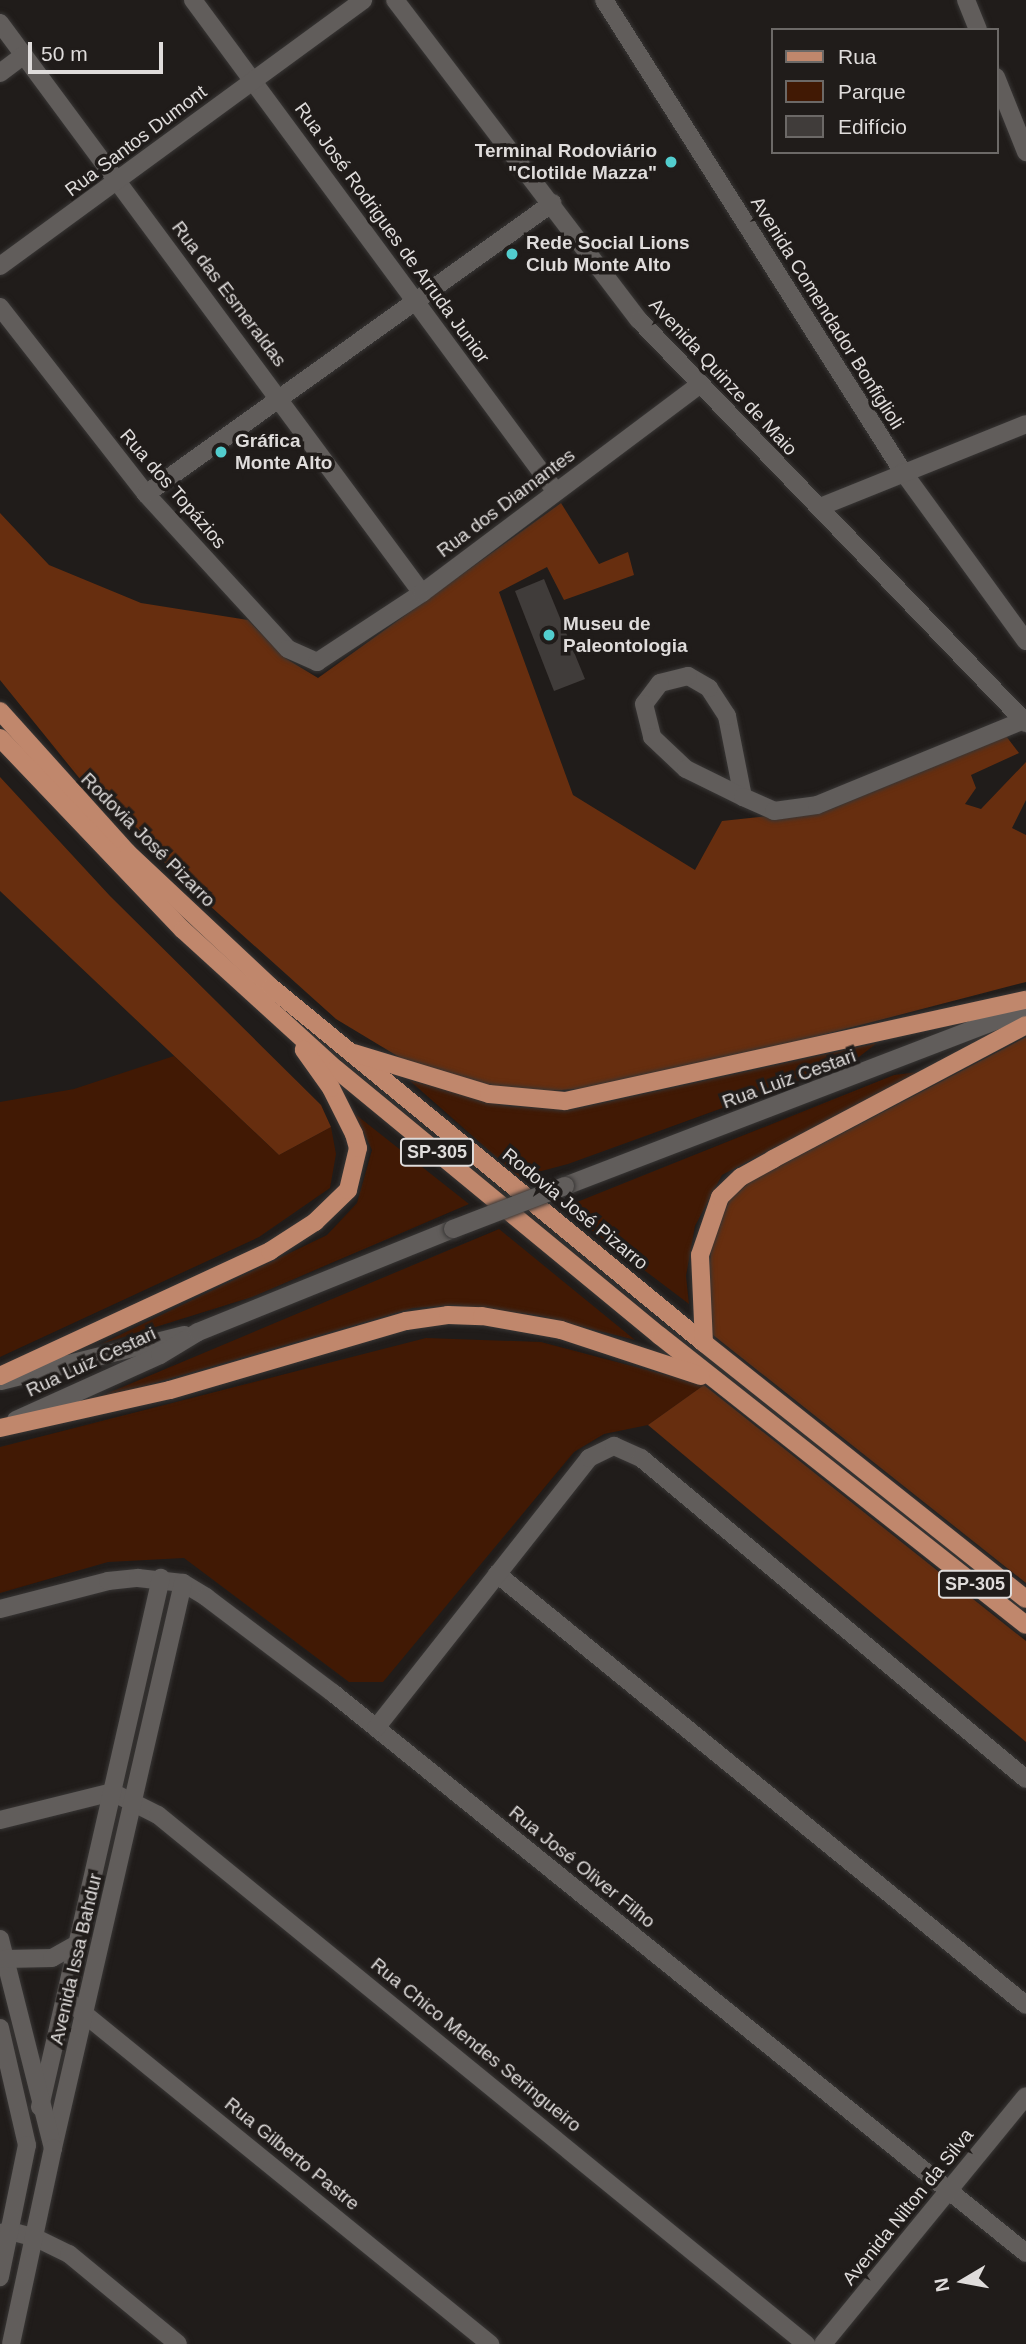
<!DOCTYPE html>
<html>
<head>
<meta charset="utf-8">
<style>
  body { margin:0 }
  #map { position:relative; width:1026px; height:2344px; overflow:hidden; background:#201c1a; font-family:Arial,sans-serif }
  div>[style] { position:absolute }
  .green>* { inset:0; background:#411904 }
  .forest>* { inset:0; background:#672e0f }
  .building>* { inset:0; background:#403c3a }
  .roads { filter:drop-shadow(0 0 2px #383635) drop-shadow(0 0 2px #383635) }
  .minor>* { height:18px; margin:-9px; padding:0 9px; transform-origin:9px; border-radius:9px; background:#615d5b }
  .tertiary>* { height:18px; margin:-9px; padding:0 9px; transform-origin:9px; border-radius:9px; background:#615d5b }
  .primary>* { height:18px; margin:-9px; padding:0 9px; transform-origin:9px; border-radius:9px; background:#c0876c }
  .bridges { filter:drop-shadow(0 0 2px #383635) drop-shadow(0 0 2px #383635) }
  .tertiary-bridge>* { height:18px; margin:-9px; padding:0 9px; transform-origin:9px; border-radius:9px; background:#615d5b }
  .dots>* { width:19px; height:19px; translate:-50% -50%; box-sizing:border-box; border:4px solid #201c1a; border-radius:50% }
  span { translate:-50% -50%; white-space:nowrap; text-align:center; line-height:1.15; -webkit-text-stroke:7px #201c1a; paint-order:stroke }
  .shield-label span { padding:2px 5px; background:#201c1a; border:2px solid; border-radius:5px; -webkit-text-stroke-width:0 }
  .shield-label { font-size:18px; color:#dfdcdb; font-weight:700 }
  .street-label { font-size:19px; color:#dfdcdb }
  .poi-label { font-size:19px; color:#dfdcdb; font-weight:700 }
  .right { translate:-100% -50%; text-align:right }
  .left { translate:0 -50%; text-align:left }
  .legend { position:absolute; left:771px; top:28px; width:228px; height:126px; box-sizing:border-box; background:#201c1a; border:2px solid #6c6967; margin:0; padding:9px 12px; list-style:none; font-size:21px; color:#dfdcdb }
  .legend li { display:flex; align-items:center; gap:14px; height:35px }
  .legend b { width:35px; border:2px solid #6c6967 }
  .north { position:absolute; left:928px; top:2246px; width:70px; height:70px; -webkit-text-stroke:5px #201c1a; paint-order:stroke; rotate:260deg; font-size:19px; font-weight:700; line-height:28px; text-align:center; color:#dfdcdb }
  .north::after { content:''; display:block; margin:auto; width:24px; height:32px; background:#dfdcdb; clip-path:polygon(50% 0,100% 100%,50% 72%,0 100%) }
  .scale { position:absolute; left:28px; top:42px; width:135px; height:32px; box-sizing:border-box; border:4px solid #dfdcdb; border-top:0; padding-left:9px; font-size:21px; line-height:24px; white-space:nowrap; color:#dfdcdb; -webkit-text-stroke:5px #201c1a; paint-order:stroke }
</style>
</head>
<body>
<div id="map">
  <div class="green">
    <i style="clip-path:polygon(877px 1043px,855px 1060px,568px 1164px,519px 1177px,409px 1080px,505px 1106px,570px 1110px)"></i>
    <i style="clip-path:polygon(174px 1056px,279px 1155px,331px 1127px,336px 1154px,330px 1188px,259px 1237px,0 1357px,0 1102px,74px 1089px)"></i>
    <i style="clip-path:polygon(919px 1072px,722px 1175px,695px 1226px,686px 1276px,689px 1304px,562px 1208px,894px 1075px)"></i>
    <i style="clip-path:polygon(355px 1114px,469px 1204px,252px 1297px,101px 1344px,327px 1235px,357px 1203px,372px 1150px)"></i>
    <i style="clip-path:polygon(499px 1229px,635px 1340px,537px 1315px,455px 1305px,413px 1308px,82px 1404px)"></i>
    <i style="clip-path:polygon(426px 1338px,541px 1342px,704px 1385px,648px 1425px,604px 1434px,574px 1452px,383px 1682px,349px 1682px,184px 1558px,108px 1562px,0 1593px,0 1447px)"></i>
  </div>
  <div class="forest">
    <i style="clip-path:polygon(561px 503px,599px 564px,628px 552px,634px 575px,564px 600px,547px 567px,499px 592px,573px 795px,695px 870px,722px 821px,831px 809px,1006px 736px,1019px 753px,971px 775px,976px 788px,965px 804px,981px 809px,1026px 762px,1026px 800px,1012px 828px,1026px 835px,1026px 982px,745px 1055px,590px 1088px,533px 1092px,475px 1082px,404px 1060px,336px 1019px,189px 887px,80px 779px,0 680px,0 513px,49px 565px,141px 603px,248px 620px,285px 658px,318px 678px)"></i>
    <i style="clip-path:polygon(0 777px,110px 896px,321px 1105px,331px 1127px,279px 1155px,0 891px)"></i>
    <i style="clip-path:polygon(1026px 1037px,1026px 1583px,713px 1335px,708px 1297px,711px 1246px,729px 1201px,749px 1182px)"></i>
    <i style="clip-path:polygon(704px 1385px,1026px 1641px,1026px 1742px,648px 1425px)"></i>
  </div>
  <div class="building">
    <i style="clip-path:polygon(544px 579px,585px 679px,554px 691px,515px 591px)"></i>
  </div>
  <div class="roads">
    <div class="minor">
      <i style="left:193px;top:0;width:611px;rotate:53.58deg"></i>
      <i style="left:604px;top:0;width:559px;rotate:57.65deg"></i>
      <i style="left:903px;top:472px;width:209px;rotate:54deg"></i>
      <i style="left:0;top:23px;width:709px;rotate:53.49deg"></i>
      <i style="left:0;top:73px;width:30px;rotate:-37deg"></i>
      <i style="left:0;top:266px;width:450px;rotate:-36.2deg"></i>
      <i style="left:0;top:307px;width:237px;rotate:52deg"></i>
      <i style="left:146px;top:494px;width:210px;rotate:47.5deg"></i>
      <i style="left:288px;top:649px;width:32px;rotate:24deg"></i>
      <i style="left:317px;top:662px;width:126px;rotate:-33.3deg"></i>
      <i style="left:422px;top:593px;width:345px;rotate:-36.9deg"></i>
      <i style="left:146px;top:494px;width:500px;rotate:-35.6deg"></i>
      <i style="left:820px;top:507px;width:222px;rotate:-21.9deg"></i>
      <i style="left:743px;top:797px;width:83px;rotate:-101.2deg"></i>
      <i style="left:727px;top:716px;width:33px;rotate:-123deg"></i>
      <i style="left:709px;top:688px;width:24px;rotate:-150deg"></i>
      <i style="left:688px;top:676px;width:29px;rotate:166deg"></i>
      <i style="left:660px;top:683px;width:26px;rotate:127deg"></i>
      <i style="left:644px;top:704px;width:34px;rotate:76deg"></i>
      <i style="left:652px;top:737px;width:47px;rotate:43.3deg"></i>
      <i style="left:686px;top:769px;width:64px;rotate:26.2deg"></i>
      <i style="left:743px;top:797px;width:34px;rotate:24deg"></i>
      <i style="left:774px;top:811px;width:43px;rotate:-7.9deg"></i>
      <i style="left:817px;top:805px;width:224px;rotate:-22.3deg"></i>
      <i style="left:497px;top:1574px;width:682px;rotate:39.17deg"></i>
      <i style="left:0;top:1609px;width:112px;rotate:-14.5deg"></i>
      <i style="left:108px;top:1581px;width:30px;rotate:-6deg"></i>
      <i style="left:138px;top:1578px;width:45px;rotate:6.3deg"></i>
      <i style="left:183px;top:1583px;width:27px;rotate:31deg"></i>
      <i style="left:206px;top:1597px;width:159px;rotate:37.1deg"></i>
      <i style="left:333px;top:1693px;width:891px;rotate:38.94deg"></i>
      <i style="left:376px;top:1728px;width:344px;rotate:-51.7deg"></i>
      <i style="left:589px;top:1458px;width:28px;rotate:-26deg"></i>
      <i style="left:614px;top:1446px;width:30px;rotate:24deg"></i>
      <i style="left:641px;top:1458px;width:501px;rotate:39.82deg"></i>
      <i style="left:0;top:1820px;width:115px;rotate:-14deg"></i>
      <i style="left:112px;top:1792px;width:51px;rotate:26.6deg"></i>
      <i style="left:158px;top:1815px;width:837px;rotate:39.23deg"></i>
      <i style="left:66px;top:1999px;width:547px;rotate:39.13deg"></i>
      <i style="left:40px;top:2107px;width:543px;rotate:-77.12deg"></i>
      <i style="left:53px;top:2148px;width:580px;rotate:-77.04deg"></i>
      <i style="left:0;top:2233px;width:10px;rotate:-11deg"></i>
      <i style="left:10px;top:2231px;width:27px;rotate:15deg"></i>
      <i style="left:36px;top:2238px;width:37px;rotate:26deg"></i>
      <i style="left:69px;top:2254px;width:141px;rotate:39.5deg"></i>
      <i style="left:823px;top:2344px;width:320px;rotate:-50.7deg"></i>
    </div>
    <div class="tertiary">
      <i style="left:395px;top:0;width:402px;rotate:52.7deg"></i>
      <i style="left:639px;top:320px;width:559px;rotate:46.16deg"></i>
      <i style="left:966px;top:0;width:32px;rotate:68deg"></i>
      <i style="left:996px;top:77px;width:81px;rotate:68.2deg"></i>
      <i style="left:565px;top:1186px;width:494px;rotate:-21deg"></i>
      <i style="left:1px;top:1381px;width:189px;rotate:-14.1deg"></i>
      <i style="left:16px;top:1420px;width:158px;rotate:-24.3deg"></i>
      <i style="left:160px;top:1355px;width:44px;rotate:-31.2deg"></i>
      <i style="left:198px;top:1332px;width:275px;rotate:-22deg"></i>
      <i style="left:0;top:1939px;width:216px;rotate:75.8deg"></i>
      <i style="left:53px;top:2148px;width:200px;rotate:102.1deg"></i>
      <i style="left:5px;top:1959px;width:47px;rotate:-1.2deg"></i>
      <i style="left:52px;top:1958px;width:29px;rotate:-29deg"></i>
      <i style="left:0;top:2028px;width:120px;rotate:77deg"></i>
      <i style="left:27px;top:2145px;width:135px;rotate:101.6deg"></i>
    </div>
    <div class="primary">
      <i style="left:0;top:711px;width:190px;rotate:48deg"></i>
      <i style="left:127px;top:852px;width:197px;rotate:43.2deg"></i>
      <i style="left:271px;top:987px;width:561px;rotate:39.43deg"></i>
      <i style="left:704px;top:1343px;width:411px;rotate:38.5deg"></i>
      <i style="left:0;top:738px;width:265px;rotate:46.4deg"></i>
      <i style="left:183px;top:930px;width:207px;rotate:42.3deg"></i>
      <i style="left:336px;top:1069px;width:420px;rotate:39.5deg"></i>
      <i style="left:660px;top:1336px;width:466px;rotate:38.3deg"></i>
      <i style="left:354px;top:1053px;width:141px;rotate:16.9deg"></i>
      <i style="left:489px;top:1094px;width:76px;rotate:5.3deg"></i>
      <i style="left:565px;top:1101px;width:472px;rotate:-12.4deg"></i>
      <i style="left:704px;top:1343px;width:88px;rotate:-92.6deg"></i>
      <i style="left:700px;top:1255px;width:61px;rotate:-71deg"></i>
      <i style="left:720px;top:1197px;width:29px;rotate:-44deg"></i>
      <i style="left:741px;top:1177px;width:37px;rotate:-29deg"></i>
      <i style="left:773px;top:1159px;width:286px;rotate:-27.9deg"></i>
      <i style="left:0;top:1376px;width:298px;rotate:-24.8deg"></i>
      <i style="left:270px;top:1251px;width:54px;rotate:-32.8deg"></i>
      <i style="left:315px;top:1222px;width:46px;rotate:-44.1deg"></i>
      <i style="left:348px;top:1190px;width:43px;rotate:-76.6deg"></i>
      <i style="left:358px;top:1148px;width:15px;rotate:-106deg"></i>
      <i style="left:354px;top:1134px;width:51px;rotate:-116.6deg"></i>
      <i style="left:331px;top:1088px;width:47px;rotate:-125.4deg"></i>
      <i style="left:0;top:1428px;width:174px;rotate:-12.6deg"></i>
      <i style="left:170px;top:1390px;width:246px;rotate:-16.3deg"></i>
      <i style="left:406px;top:1321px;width:42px;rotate:-8.1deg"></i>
      <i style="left:448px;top:1315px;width:34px;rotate:2deg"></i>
      <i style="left:482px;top:1316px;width:80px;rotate:10deg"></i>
      <i style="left:561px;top:1330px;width:147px;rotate:18.2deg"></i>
    </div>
  </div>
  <div class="bridges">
    <div class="tertiary-bridge">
      <i style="left:453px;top:1229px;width:120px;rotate:-21deg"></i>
    </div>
  </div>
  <div class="dots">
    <i style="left:671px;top:162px;background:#52cdce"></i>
    <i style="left:512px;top:254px;background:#52cdce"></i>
    <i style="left:221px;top:452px;background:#52cdce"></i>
    <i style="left:549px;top:635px;background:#52cdce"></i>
  </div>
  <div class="shield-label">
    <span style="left:437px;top:1152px">SP-305</span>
    <span style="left:975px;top:1584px">SP-305</span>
  </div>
  <div class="street-label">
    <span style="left:136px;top:141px;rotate:-37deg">Rua Santos Dumont</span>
    <span style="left:392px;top:233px;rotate:54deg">Rua José Rodrigues de Arruda Junior</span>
    <span style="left:229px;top:294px;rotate:53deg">Rua das Esmeraldas</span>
    <span style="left:827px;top:313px;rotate:58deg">Avenida Comendador Bonfiglioli</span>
    <span style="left:723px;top:377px;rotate:47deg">Avenida Quinze de Maio</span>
    <span style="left:173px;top:489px;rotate:49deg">Rua dos Topázios</span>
    <span style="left:506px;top:503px;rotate:-37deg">Rua dos Diamantes</span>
    <span style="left:148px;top:840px;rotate:45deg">Rodovia José Pizarro</span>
    <span style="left:789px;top:1079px;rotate:-20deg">Rua Luiz Cestari</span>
    <span style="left:575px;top:1209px;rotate:39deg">Rodovia José Pizarro</span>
    <span style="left:91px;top:1362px;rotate:-25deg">Rua Luiz Cestari</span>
    <span style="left:582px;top:1867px;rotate:39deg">Rua José Oliver Filho</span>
    <span style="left:76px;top:1959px;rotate:-77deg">Avenida Issa Bahdur</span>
    <span style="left:476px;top:2045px;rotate:39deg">Rua Chico Mendes Seringueiro</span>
    <span style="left:292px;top:2154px;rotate:39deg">Rua Gilberto Pastre</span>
    <span style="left:908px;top:2207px;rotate:-51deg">Avenida Nilton da Silva</span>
  </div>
  <div class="poi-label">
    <span class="right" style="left:657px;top:162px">Terminal Rodoviário<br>"Clotilde Mazza"</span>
    <span class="left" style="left:526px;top:254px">Rede Social Lions<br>Club Monte Alto</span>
    <span class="left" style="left:235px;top:452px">Gráfica<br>Monte Alto</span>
    <span class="left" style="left:563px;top:635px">Museu de<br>Paleontologia</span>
  </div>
  <ul class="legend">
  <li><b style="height:9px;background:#c0876c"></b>Rua</li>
  <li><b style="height:19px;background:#411904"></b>Parque</li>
  <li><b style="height:19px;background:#403c3a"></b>Edifício</li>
  </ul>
  <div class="north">N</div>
  <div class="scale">50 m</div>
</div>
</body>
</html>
